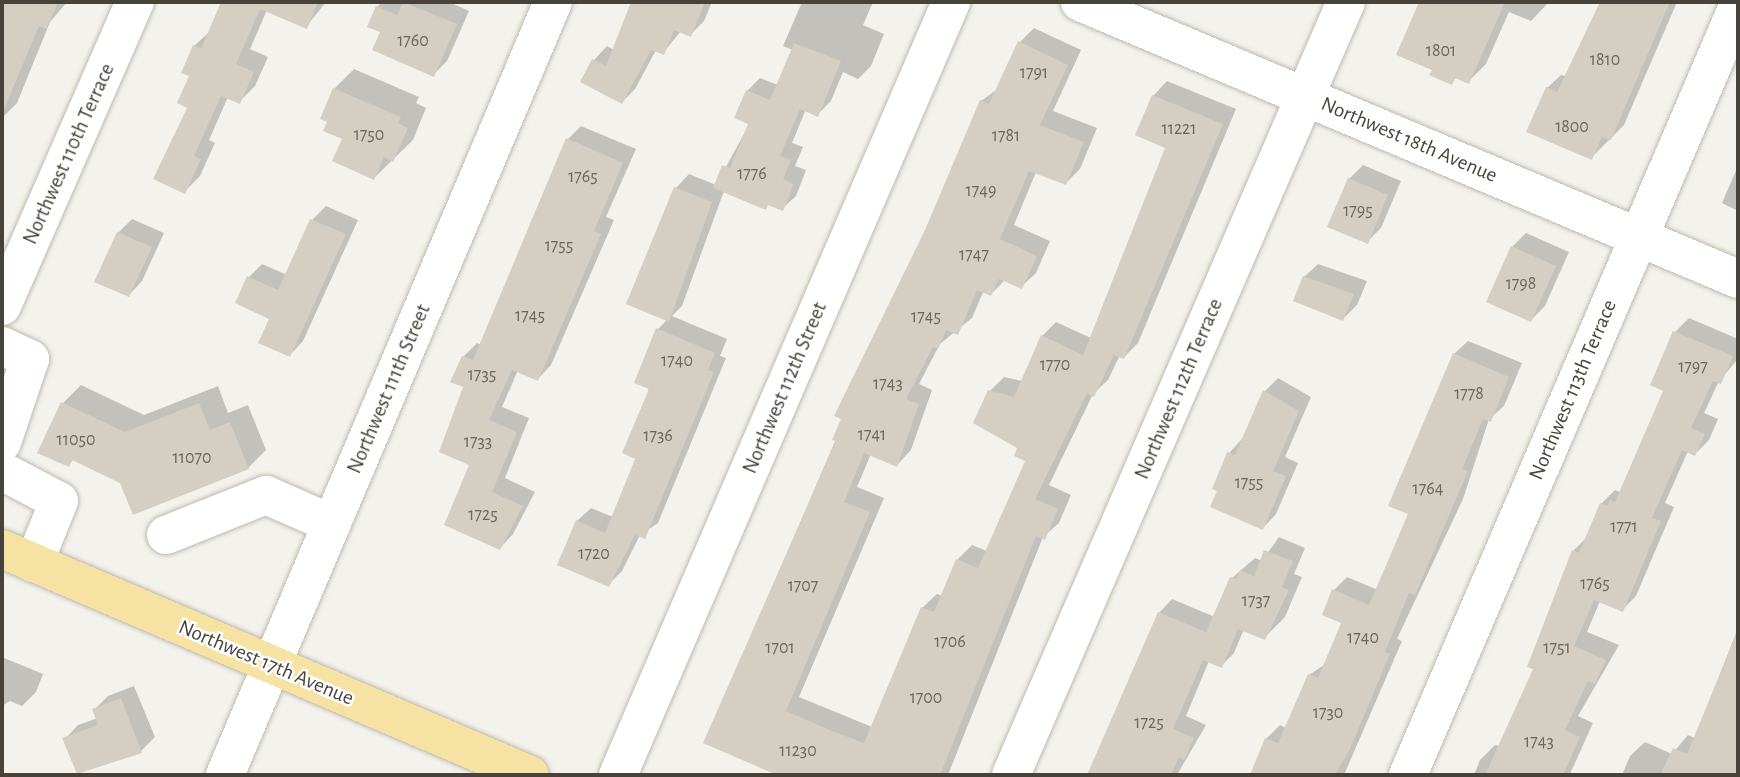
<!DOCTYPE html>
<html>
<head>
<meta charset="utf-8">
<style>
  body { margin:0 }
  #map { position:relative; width:1740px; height:777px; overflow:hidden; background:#f4f2ec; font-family:"Alegreya Sans",sans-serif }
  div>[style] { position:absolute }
  .shadow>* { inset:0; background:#0003 }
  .building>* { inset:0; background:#d5cec2 }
  .roads { filter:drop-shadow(0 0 2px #bfbaaf) drop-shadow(0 0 2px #bfbaaf) }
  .minor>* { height:38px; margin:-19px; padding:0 19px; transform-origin:19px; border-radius:19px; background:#fff }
  .major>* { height:38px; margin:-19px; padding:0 19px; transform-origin:19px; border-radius:19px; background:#f6e2a3 }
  span { translate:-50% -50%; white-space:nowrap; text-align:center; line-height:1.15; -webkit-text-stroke:5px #fff; paint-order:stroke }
  .number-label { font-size:18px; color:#6b665c }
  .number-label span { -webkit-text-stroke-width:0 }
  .street-label { font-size:21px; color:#48433a }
  .frame { position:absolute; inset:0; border:4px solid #48433a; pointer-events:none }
</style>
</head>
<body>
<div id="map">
  <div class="shadow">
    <i style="clip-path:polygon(2px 2px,67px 2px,50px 22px,17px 103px,2px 118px)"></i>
    <i style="clip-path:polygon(229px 2px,326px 2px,306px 27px,267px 10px,250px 49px,268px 57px,255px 86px,239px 102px,228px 97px,209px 140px,215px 143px,200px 176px,184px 192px,194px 46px,221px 21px)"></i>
    <i style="clip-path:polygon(382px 2px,449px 2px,469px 11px,447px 61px,433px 75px,382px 32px,377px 7px)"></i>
    <i style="clip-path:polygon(633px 2px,712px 2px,704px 21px,690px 35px,681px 31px,663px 53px,656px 50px,635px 89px,622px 102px,594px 60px,607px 46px,614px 50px)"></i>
    <i style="clip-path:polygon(802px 2px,873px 2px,863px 25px,884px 34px,871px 66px,858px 79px,843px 72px,831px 101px,818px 114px,806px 109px,792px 143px,803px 147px,795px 166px,806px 170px,796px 196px,782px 209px,724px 191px,682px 306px,672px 316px,727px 339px,720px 356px,726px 358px,658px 523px,640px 535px,622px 571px,608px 585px,577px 521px,591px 508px,613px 517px,638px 458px,658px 329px,668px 319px,676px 188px,689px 174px,716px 185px,750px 123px,747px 91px,760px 78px,778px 85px,793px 50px,783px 46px)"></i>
    <i style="clip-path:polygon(1422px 2px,1549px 2px,1531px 21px,1509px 12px,1486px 64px,1468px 82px,1457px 77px,1451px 83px,1434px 69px,1399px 54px)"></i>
    <i style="clip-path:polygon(1602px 2px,1677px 2px,1624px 125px,1591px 158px,1547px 88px,1561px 75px,1565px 76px)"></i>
    <i style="clip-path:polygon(1034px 28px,1081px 50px,1053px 111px,1097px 128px,1080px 169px,1066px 183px,1036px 172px,1014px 225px,1050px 241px,1036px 273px,1021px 287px,1005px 280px,991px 294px,984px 290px,972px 318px,940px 344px,919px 384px,932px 390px,911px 450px,897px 465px,871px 454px,857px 487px,884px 498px,799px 697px,872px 727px,922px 608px,937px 594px,943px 596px,957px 560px,972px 545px,987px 551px,1028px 460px,990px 391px,1004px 377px,1022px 381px,1042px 336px,1056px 322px,1091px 338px,1168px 147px,1153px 96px,1167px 81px,1236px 109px,1138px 343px,1124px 357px,1120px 355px,1108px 380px,1093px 394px,1049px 485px,1071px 495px,1059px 523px,1043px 537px,948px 775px,783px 775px,706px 742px,981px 101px,999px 88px,1020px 42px)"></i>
    <i style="clip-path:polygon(354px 69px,419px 97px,416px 103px,426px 108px,413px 140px,374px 178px,344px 138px,334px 89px)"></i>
    <i style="clip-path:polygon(581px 126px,636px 149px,606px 217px,614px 220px,551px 365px,538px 379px,518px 370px,502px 407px,529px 418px,505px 478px,535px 492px,513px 534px,500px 548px,472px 464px,463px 357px,477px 343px,481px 345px,568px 139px)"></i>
    <i style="clip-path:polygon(1363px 165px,1401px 181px,1381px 228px,1367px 242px,1349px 179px)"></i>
    <i style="clip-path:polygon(1738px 166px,1738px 211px,1722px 203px)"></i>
    <i style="clip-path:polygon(326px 206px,358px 220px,303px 341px,290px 355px,249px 277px,262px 264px,287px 275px,312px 220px)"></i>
    <i style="clip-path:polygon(132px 219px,164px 233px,142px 281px,129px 295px,97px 281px,118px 233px)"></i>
    <i style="clip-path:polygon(1526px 233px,1569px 252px,1545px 306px,1531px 320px,1512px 247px)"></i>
    <i style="clip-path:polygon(1318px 264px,1367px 281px,1357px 305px,1343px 319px,1304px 277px)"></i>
    <i style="clip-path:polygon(1689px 318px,1738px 339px,1738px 359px,1719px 381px,1704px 413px,1718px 419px,1709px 440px,1695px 454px,1688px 451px,1665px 503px,1674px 507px,1636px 596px,1622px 610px,1600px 601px,1587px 632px,1619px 645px,1578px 716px,1593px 723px,1570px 774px,1573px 775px,1474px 775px,1480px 760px,1495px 745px,1500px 746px,1536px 668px,1573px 551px,1588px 536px,1601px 504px,1615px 490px,1620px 492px,1665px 390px,1675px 332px)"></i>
    <i style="clip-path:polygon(1468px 341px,1522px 363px,1504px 406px,1489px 419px,1463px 499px,1397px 639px,1402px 641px,1344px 775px,1252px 775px,1266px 739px,1280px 725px,1286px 728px,1309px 675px,1327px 663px,1344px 622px,1334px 590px,1347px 577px,1378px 590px,1410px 513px,1454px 354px)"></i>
    <i style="clip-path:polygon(1278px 378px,1311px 397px,1285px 457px,1298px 463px,1276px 514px,1263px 528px,1229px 453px,1242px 439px,1265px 391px)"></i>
    <i style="clip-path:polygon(81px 385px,144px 415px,218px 386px,228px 413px,248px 405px,266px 450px,248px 468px,122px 482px,74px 459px,68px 465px,63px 403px)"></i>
    <i style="clip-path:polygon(1279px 537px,1305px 548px,1294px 574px,1302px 577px,1285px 617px,1264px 638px,1244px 629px,1234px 653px,1221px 666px,1209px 661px,1186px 716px,1206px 725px,1177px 775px,1089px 775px,1159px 613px,1172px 599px,1215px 617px,1232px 578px,1255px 558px,1262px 561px)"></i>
    <i style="clip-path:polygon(1738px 628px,1738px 759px,1731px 775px,1622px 775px,1630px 756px,1645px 742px,1672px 754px,1688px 735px,1695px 738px)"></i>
    <i style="clip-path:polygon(2px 657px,43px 674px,36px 692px,22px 706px,10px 701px,2px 706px)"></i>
    <i style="clip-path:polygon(134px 686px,155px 737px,141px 751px,78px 772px,65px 739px,78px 725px,98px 718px,94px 710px,108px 696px)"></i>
  </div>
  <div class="building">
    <i style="clip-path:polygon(2px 2px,58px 2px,46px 29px,39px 26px,2px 114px)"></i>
    <i style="clip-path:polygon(221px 2px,318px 2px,307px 29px,260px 9px,236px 64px,254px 72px,240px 104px,221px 96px,194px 156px,201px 159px,185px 194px,153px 179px,187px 108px,177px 103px,189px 76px,181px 73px,193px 45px,201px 49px)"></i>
    <i style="clip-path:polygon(403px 2px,457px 24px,434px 77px,372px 50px,380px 32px,367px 27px,376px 6px,397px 15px)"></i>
    <i style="clip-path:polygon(631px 2px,705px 2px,691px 37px,674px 30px,664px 55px,651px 50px,622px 104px,580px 82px,592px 59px,606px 66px)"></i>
    <i style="clip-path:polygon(1419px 2px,1505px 2px,1469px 84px,1455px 78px,1452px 85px,1429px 75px,1432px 70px,1396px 55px)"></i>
    <i style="clip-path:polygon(1600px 2px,1670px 2px,1611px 140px,1602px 137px,1592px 160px,1526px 132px,1546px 87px,1557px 92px)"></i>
    <i style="clip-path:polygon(1018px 41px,1068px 65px,1040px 125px,1084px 142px,1066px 185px,1029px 171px,1000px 239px,1037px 256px,1022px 289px,999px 279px,991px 296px,977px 290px,958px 335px,946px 330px,938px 349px,933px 347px,906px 399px,919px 404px,897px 467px,864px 453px,844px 502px,870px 512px,786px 711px,827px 729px,864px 743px,921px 607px,934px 612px,956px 559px,978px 568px,1025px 461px,1014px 456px,1017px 448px,973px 423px,988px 390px,1014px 397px,1041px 335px,1083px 355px,1165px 148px,1135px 135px,1152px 95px,1223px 124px,1124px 359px,1114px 355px,1094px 397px,1087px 393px,1035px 499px,1058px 509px,1045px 540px,1036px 536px,940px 775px,777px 775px,703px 743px,836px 441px,832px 440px,841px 419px,834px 416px,925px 230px,980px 100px,989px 104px)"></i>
    <i style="clip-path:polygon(794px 43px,841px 61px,818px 117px,800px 109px,780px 156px,791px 160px,783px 179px,794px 184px,783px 211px,768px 205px,766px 210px,713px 188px,722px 165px,730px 168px,748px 124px,734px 118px,746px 90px,770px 100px)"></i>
    <i style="clip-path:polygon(333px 88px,401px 117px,398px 123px,408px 128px,393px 162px,384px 157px,374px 180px,332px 161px,342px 139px,323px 131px,327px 122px,320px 119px)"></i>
    <i style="clip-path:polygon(566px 138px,623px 163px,594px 231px,601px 234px,538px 381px,512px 370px,489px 420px,517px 432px,492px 492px,523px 506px,500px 550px,444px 525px,469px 465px,439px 452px,463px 387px,450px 382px,462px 356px,473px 360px)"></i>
    <i style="clip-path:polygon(1348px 178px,1388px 195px,1368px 244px,1327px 227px)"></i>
    <i style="clip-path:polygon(674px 187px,712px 202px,669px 322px,626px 304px)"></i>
    <i style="clip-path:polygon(310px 219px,346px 234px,290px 357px,258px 343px,269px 319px,235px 303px,247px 276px,278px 290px)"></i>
    <i style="clip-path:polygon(117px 232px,152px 247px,129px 297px,94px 282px)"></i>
    <i style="clip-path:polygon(1511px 246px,1556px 266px,1531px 322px,1486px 302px)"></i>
    <i style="clip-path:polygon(1303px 276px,1354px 294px,1343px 321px,1293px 301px)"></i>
    <i style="clip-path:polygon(656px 328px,715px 353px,708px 370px,714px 372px,645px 539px,635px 535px,609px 587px,557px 565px,576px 520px,605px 533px,635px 459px,622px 453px,649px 389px,634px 383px)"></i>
    <i style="clip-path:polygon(1673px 331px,1733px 356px,1721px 384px,1713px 381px,1691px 428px,1705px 434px,1695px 456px,1682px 450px,1652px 518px,1661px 521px,1623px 612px,1594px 600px,1574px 646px,1606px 660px,1595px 684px,1588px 681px,1565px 730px,1580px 737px,1563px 775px,1485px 775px,1533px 669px,1527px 667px,1572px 550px,1579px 553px,1600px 503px,1607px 506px,1610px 500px,1615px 502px,1663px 391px,1650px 385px)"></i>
    <i style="clip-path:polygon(1453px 353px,1509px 377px,1491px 422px,1483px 419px,1462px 469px,1468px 471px,1415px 595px,1409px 593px,1385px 652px,1390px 654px,1349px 751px,1335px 775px,1250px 775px,1265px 738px,1278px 743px,1308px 674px,1318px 678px,1341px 623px,1322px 615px,1332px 589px,1369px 605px,1408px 514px,1388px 506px)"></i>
    <i style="clip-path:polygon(1263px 390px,1299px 411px,1273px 471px,1286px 476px,1263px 530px,1210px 507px,1217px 491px,1212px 489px,1227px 452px,1235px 455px)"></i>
    <i style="clip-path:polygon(61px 402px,125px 432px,199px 403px,210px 430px,230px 422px,249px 469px,133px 515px,120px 483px,72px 460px,69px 467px,37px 453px)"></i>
    <i style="clip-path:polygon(1264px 550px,1293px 561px,1282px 587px,1289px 590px,1265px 640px,1238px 629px,1222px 668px,1203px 660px,1173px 729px,1194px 738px,1184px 760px,1179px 757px,1171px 775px,1087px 775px,1158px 612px,1206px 632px,1230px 577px,1237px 579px,1240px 570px,1254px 576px)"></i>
    <i style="clip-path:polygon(1738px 630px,1738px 775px,1660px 775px,1673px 748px,1687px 754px)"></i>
    <i style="clip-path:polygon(121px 698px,142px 753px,77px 774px,62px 738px,98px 725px,92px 709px)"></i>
  </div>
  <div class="roads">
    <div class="minor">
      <i style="left:1080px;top:2px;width:714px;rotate:22.83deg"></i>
      <i style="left:2px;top:306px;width:332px;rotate:-66.4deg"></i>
      <i style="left:2px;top:346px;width:31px;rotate:25deg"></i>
      <i style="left:30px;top:359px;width:88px;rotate:108.6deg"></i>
      <i style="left:2px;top:471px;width:64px;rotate:27.8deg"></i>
      <i style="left:59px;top:501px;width:67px;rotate:112deg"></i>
      <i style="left:166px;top:535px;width:108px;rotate:-21.8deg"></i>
      <i style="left:266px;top:495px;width:72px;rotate:23.7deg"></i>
      <i style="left:225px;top:775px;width:840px;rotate:-67.01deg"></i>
      <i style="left:618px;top:775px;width:842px;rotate:-66.69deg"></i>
      <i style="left:1011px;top:775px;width:842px;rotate:-66.57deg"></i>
      <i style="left:1408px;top:775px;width:837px;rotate:-66.77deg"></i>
    </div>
    <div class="major">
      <i style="left:2px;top:549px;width:574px;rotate:23.17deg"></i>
    </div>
  </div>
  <div class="number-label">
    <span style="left:413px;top:41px">1760</span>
    <span style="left:1441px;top:51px">1801</span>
    <span style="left:1605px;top:60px">1810</span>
    <span style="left:1034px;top:73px">1791</span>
    <span style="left:1572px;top:127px">1800</span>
    <span style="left:1179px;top:129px">11221</span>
    <span style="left:369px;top:135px">1750</span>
    <span style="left:1006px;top:136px">1781</span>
    <span style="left:752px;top:174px">1776</span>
    <span style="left:583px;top:177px">1765</span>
    <span style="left:981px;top:191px">1749</span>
    <span style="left:1358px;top:211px">1795</span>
    <span style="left:559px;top:246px">1755</span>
    <span style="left:974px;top:255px">1747</span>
    <span style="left:1521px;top:284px">1798</span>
    <span style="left:530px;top:316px">1745</span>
    <span style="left:926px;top:317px">1745</span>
    <span style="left:677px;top:361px">1740</span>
    <span style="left:1055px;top:365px">1770</span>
    <span style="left:1693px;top:367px">1797</span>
    <span style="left:482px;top:375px">1735</span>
    <span style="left:888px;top:384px">1743</span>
    <span style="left:1469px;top:394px">1778</span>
    <span style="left:872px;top:435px">1741</span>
    <span style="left:658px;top:436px">1736</span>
    <span style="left:76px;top:440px">11050</span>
    <span style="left:478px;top:442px">1733</span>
    <span style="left:192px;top:458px">11070</span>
    <span style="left:1249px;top:483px">1755</span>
    <span style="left:1428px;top:489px">1764</span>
    <span style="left:483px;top:515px">1725</span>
    <span style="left:1624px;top:527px">1771</span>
    <span style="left:594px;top:554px">1720</span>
    <span style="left:1595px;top:584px">1765</span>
    <span style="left:803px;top:586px">1707</span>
    <span style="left:1256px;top:601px">1737</span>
    <span style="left:1363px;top:638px">1740</span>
    <span style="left:950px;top:642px">1706</span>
    <span style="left:780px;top:648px">1701</span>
    <span style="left:1557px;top:648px">1751</span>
    <span style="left:926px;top:698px">1700</span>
    <span style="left:1328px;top:713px">1730</span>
    <span style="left:1149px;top:723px">1725</span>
    <span style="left:1539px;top:742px">1743</span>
    <span style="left:798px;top:751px">11230</span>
  </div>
  <div class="street-label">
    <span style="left:1409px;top:140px;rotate:23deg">Northwest 18th Avenue</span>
    <span style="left:69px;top:154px;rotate:-66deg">Northwest 110th Terrace</span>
    <span style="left:785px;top:388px;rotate:-67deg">Northwest 112th Street</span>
    <span style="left:389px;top:389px;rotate:-67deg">Northwest 111th Street</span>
    <span style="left:1179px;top:389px;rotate:-67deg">Northwest 112th Terrace</span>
    <span style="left:1573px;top:390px;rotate:-67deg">Northwest 113th Terrace</span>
    <span style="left:266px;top:663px;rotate:23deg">Northwest 17th Avenue</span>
  </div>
  <div class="frame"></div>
</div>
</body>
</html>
